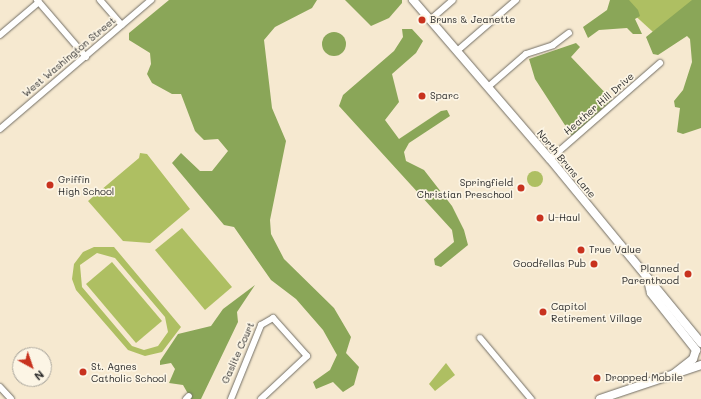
<!DOCTYPE html>
<html>
<head>
<meta charset="utf-8">
<style>
  body { margin:0 }
  #map { position:relative; width:701px; height:399px; overflow:hidden; background:#f6e9d0; font-family:Mali,sans-serif }
  div>[style] { position:absolute }
  .green>* { inset:0; background:#aebf62 }
  .round { border-radius:50% }
  .forest>* { inset:0; background:#8aa658 }
  .roads { filter:drop-shadow(0 0 1px #726e65) drop-shadow(0 0 1px #726e65) }
  .minor>* { height:6px; margin:-3px; padding:0 3px; transform-origin:3px; border-radius:3px; background:#fff }
  .major>* { height:8px; margin:-4px; padding:0 4px; transform-origin:4px; border-radius:4px; background:#fff }
  .dots>* { width:11px; height:11px; translate:-50% -50%; box-sizing:border-box; border:2px solid #fcf5e5; border-radius:50% }
  span { translate:-50% -50%; white-space:nowrap; text-align:center; line-height:1.15; -webkit-text-stroke:3.5px #fcf5e5; paint-order:stroke }
  .poi-label { font-size:10px; color:#2b2b2b }
  .left { translate:0 -50%; text-align:left }
  .right { translate:-100% -50%; text-align:right }
  .street-label { font-size:10px; color:#2b2b2b }
  .north { position:absolute; left:12px; top:347px; width:40px; height:40px; box-sizing:border-box; background:#fcf5e5; border:1px solid #a8a49b; border-radius:50%; rotate:140deg; font-size:11px; font-weight:700; line-height:16px; text-align:center; color:#2b2b2b }
  .north::after { content:''; display:block; margin:auto; width:14px; height:18px; background:#c8321e; clip-path:polygon(50% 0,100% 100%,50% 72%,0 100%) }
</style>
</head>
<body>
<div id="map">
  <div class="green">
    <i style="clip-path:polygon(618px 0,695px 0,653px 32px)"></i>
    <i style="clip-path:polygon(140px 153px,147px 154px,190px 209px,150px 243px,123px 241px,88px 201px,139px 158px)"></i>
    <i class="round" style="left:527px;top:171px;width:16px;height:16px"></i>
    <i style="clip-path:polygon(182px 228px,232px 287px,205px 310px,155px 250px)"></i>
    <i style="clip-path:polygon(evenodd,94px 247px,114px 247px,181px 327px,162px 352px,145px 356px,128px 350px,76px 290px,72px 279px,74px 264px,83px 252px,94px 247px,97px 253px,115px 258px,165px 317px,168px 332px,158px 346px,144px 350px,132px 346px,82px 287px,80px 265px,97px 253px)"></i>
    <i style="clip-path:polygon(112px 262px,162px 321px,136px 343px,86px 284px)"></i>
    <i style="clip-path:polygon(446px 363px,455px 375px,435px 391px,429px 384px)"></i>
  </div>
  <div class="forest">
    <i style="clip-path:polygon(169px 0,317px 0,312px 8px,275px 27px,264px 40px,272px 108px,286px 141px,270px 220px,271px 234px,284px 259px,334px 308px,351px 337px,346px 353px,359px 367px,354px 385px,343px 392px,333px 382px,316px 389px,313px 382px,330px 370px,337px 355px,323px 330px,296px 299px,271px 280px,234px 227px,224px 225px,172px 163px,181px 153px,200px 171px,212px 171px,228px 151px,218px 139px,204px 140px,195px 131px,181px 94px,172px 94px,152px 83px,147px 74px,151px 64px,150px 53px,129px 40px,129px 33px)"></i>
    <i style="clip-path:polygon(345px 0,402px 0,402px 3px,389px 18px,371px 26px)"></i>
    <i style="clip-path:polygon(610px 0,629px 0,638px 10px,640px 16px,635px 19px,642px 34px,633px 34px,627px 28px,599px 30px,588px 38px,583px 27px,607px 10px)"></i>
    <i style="clip-path:polygon(692px 0,701px 0,701px 128px,683px 134px,677px 132px,680px 108px,675px 107px,674px 101px,683px 90px,692px 62px,690px 39px,687px 36px,658px 55px,653px 54px,646px 37px)"></i>
    <i style="clip-path:polygon(402px 29px,412px 29px,423px 41px,416px 53px,392px 74px,399px 102px,385px 120px,399px 139px,441px 111px,447px 110px,450px 116px,409px 143px,404px 152px,406px 161px,424px 170px,452px 206px,464px 230px,468px 245px,441px 267px,435px 265px,434px 259px,454px 242px,452px 230px,339px 106px,343px 95px,394px 51px,403px 37px)"></i>
    <i class="round" style="left:322px;top:32px;width:24px;height:24px"></i>
    <i style="clip-path:polygon(576px 43px,580px 47px,571px 57px,612px 100px,572px 136px,535px 79px,529px 59px)"></i>
    <i style="clip-path:polygon(255px 285px,237px 312px,238px 322px,201px 399px,191px 399px,183px 385px,169px 383px,175px 369px,171px 363px,160px 365px,160px 361px,178px 334px,211px 326px,223px 309px)"></i>
  </div>
  <div class="roads">
    <div class="minor">
      <i style="left:37px;top:0;width:75px;rotate:49.3deg"></i>
      <i style="left:100px;top:0;width:33px;rotate:49deg"></i>
      <i style="left:430px;top:20px;width:30px;rotate:-41deg"></i>
      <i style="left:0;top:35px;width:51px;rotate:-40.2deg"></i>
      <i style="left:457px;top:51px;width:78px;rotate:-40.8deg"></i>
      <i style="left:488px;top:87px;width:50px;rotate:-41deg"></i>
      <i style="left:526px;top:54px;width:28px;rotate:-18deg"></i>
      <i style="left:553px;top:45px;width:20px;rotate:-37deg"></i>
      <i style="left:0;top:129px;width:199px;rotate:-40.5deg"></i>
      <i style="left:550px;top:159px;width:146px;rotate:-41.1deg"></i>
      <i style="left:480px;top:338px;width:80px;rotate:50.1deg"></i>
      <i style="left:0;top:387px;width:16px;rotate:47deg"></i>
      <i style="left:186px;top:399px;width:4px;rotate:-45deg"></i>
      <i style="left:231px;top:399px;width:80px;rotate:-67.9deg"></i>
      <i style="left:261px;top:325px;width:14px;rotate:-30deg"></i>
      <i style="left:273px;top:318px;width:51px;rotate:48.2deg"></i>
      <i style="left:307px;top:356px;width:63px;rotate:136.9deg"></i>
    </div>
    <div class="major">
      <i style="left:413px;top:0;width:210px;rotate:49.3deg"></i>
      <i style="left:550px;top:159px;width:238px;rotate:50.6deg"></i>
      <i style="left:648px;top:280px;width:13px;rotate:77deg"></i>
      <i style="left:651px;top:293px;width:73px;rotate:51.7deg"></i>
      <i style="left:696px;top:350px;width:9px;rotate:108deg"></i>
      <i style="left:693px;top:359px;width:24px;rotate:142deg"></i>
      <i style="left:600px;top:399px;width:107px;rotate:-18.6deg"></i>
    </div>
  </div>
  <div class="dots">
    <i style="left:422px;top:20px;background:#c8321e"></i>
    <i style="left:422px;top:96px;background:#c8321e"></i>
    <i style="left:50px;top:185px;background:#c8321e"></i>
    <i style="left:521px;top:188px;background:#c8321e"></i>
    <i style="left:540px;top:218px;background:#c8321e"></i>
    <i style="left:581px;top:250px;background:#c8321e"></i>
    <i style="left:594px;top:264px;background:#c8321e"></i>
    <i style="left:688px;top:274px;background:#c8321e"></i>
    <i style="left:543px;top:312px;background:#c8321e"></i>
    <i style="left:83px;top:372px;background:#c8321e"></i>
    <i style="left:597px;top:378px;background:#c8321e"></i>
  </div>
  <div class="poi-label">
    <span class="left" style="left:430px;top:20px">Bruns &amp; Jeanette</span>
    <span class="left" style="left:430px;top:96px">Sparc</span>
    <span class="left" style="left:58px;top:185px">Griffin<br>High School</span>
    <span class="right" style="left:513px;top:188px">Springfield<br>Christian Preschool</span>
    <span class="left" style="left:548px;top:218px">U-Haul</span>
    <span class="left" style="left:589px;top:250px">True Value</span>
    <span class="right" style="left:586px;top:264px">Goodfellas Pub</span>
    <span class="right" style="left:679px;top:274px">Planned<br>Parenthood</span>
    <span class="left" style="left:551px;top:312px">Capitol<br>Retirement Village</span>
    <span class="left" style="left:91px;top:372px">St. Agnes<br>Catholic School</span>
    <span class="left" style="left:605px;top:378px">Dropped Mobile</span>
  </div>
  <div class="street-label">
    <span style="left:69px;top:57px;rotate:-40deg">West Washington Street</span>
    <span style="left:599px;top:104px;rotate:-41deg">Heather Hill Drive</span>
    <span style="left:566px;top:164px;rotate:50deg">North Bruns Lane</span>
    <span style="left:238px;top:353px;rotate:-66deg">Gaslite Court</span>
  </div>
  <div class="north">N</div>
</div>
</body>
</html>
